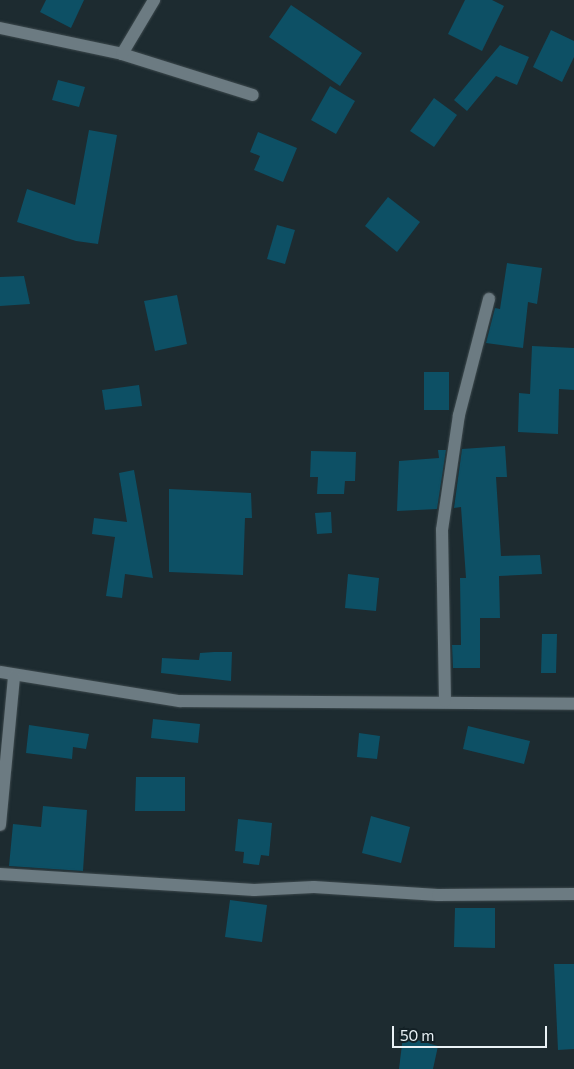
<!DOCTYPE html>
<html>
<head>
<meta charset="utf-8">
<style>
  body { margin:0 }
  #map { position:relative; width:574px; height:1069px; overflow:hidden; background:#1d2b30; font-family:Commissioner,sans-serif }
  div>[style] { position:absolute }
  .building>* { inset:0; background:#0d5065 }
  .roads { filter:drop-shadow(0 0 1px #3d494d) drop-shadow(0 0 1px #3d494d) }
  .minor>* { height:12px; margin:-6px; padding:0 6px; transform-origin:6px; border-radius:6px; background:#6c7b82 }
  span { translate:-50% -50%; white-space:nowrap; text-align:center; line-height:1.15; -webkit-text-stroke:5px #142126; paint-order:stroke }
  .scale { position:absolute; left:392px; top:1026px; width:155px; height:22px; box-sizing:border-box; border:2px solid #eaf2f6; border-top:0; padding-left:6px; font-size:15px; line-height:18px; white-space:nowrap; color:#eaf2f6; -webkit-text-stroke:4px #142126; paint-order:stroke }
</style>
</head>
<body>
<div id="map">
  <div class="building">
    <i style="clip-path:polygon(46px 0,84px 0,71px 28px,40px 12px)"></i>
    <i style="clip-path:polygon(465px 0,492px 0,504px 6px,482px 51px,448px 34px)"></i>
    <i style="clip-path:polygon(291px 5px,362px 53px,340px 86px,269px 37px)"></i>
    <i style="clip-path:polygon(551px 30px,574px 41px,574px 57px,562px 82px,533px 67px)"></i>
    <i style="clip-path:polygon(500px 45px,529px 57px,517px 85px,496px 76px,467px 111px,454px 100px)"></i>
    <i style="clip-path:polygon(58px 80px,85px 87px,79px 107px,52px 100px)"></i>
    <i style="clip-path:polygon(330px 86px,355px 101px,336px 134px,311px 120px)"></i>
    <i style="clip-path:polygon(434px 98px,457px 115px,434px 147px,410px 131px)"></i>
    <i style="clip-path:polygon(89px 130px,117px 135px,98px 244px,76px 241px,17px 222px,27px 189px,75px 205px)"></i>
    <i style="clip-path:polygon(258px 132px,297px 148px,283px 182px,254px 170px,260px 156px,250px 152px)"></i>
    <i style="clip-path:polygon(388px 197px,420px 222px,397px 252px,365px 226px)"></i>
    <i style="clip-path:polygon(277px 225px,295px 230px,285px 264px,267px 259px)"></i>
    <i style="clip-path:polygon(507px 263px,542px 268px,537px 304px,528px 302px,523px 348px,486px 343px,495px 308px,500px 309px)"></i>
    <i style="clip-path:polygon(24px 276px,30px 304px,0 306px,0 277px)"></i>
    <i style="clip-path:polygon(177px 295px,187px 344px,155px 351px,144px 301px)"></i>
    <i style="clip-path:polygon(532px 346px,574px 348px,574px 390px,559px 389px,558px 434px,518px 432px,519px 393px,530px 394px)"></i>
    <i style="clip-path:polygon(424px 372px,449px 372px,449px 410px,424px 410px)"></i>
    <i style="clip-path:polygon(139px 385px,142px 406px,105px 410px,102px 390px)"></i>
    <i style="clip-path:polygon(505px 446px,507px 477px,496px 477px,501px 556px,540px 555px,542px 574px,499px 576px,500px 618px,480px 618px,480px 668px,453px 668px,452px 645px,461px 645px,460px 578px,466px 578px,461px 507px,454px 508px,462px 449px)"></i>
    <i style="clip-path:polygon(438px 450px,446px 450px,437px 509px,397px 511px,399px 461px,439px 458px)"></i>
    <i style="clip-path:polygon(311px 451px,356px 452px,355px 481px,345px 481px,344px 494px,317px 494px,318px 477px,310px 477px)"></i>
    <i style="clip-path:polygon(134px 470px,153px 578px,125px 574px,122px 598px,106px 596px,115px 537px,92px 534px,94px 518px,127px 522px,119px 473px)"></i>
    <i style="clip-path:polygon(169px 489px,251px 493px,252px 518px,245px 518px,243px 575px,169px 572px)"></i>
    <i style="clip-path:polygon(331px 512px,332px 533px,317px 534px,315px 513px)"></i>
    <i style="clip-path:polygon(348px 574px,379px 578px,376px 611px,345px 608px)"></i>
    <i style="clip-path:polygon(542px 634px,557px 634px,556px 673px,541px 673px)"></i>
    <i style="clip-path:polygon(214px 652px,232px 652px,231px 681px,161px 673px,162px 658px,199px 660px,200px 653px)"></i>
    <i style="clip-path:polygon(153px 719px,200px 724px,198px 743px,151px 738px)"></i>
    <i style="clip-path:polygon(29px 725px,89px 734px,86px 749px,73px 747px,72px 759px,26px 753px)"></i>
    <i style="clip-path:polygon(468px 726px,530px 741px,524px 764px,463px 749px)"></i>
    <i style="clip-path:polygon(359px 733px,380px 736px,377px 759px,357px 757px)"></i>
    <i style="clip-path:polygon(136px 777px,185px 777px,185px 811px,135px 811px)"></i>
    <i style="clip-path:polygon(43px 806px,87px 810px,83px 871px,9px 866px,13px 824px,41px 827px)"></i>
    <i style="clip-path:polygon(371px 816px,410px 827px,401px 863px,362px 853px)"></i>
    <i style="clip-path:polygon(238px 819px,272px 823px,269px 856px,261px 855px,259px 865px,243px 863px,244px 852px,235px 851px)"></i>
    <i style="clip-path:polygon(230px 900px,267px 905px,262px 942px,225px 937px)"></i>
    <i style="clip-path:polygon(455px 908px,495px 908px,495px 948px,454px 947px)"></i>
    <i style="clip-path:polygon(554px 964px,574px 964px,574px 1049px,558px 1050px)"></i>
    <i style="clip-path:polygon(403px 1036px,438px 1046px,433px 1069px,399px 1069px)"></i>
  </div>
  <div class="roads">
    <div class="minor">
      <i style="left:0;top:28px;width:125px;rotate:12deg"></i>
      <i style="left:122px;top:54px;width:137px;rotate:17.4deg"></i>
      <i style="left:122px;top:54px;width:63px;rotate:-59.3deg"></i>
      <i style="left:0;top:672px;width:182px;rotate:9.2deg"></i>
      <i style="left:180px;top:701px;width:394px;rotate:0.4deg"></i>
      <i style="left:445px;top:701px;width:171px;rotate:-91deg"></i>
      <i style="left:442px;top:530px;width:116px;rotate:-81.6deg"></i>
      <i style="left:459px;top:415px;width:120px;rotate:-75.5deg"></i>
      <i style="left:0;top:825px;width:149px;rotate:-84.6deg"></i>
      <i style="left:0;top:874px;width:255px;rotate:3.6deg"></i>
      <i style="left:254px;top:890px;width:60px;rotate:-2.9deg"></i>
      <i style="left:314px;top:887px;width:124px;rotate:3.7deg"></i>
      <i style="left:438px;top:895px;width:136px;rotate:-0.4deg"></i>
    </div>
  </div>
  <div class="scale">50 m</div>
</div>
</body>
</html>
